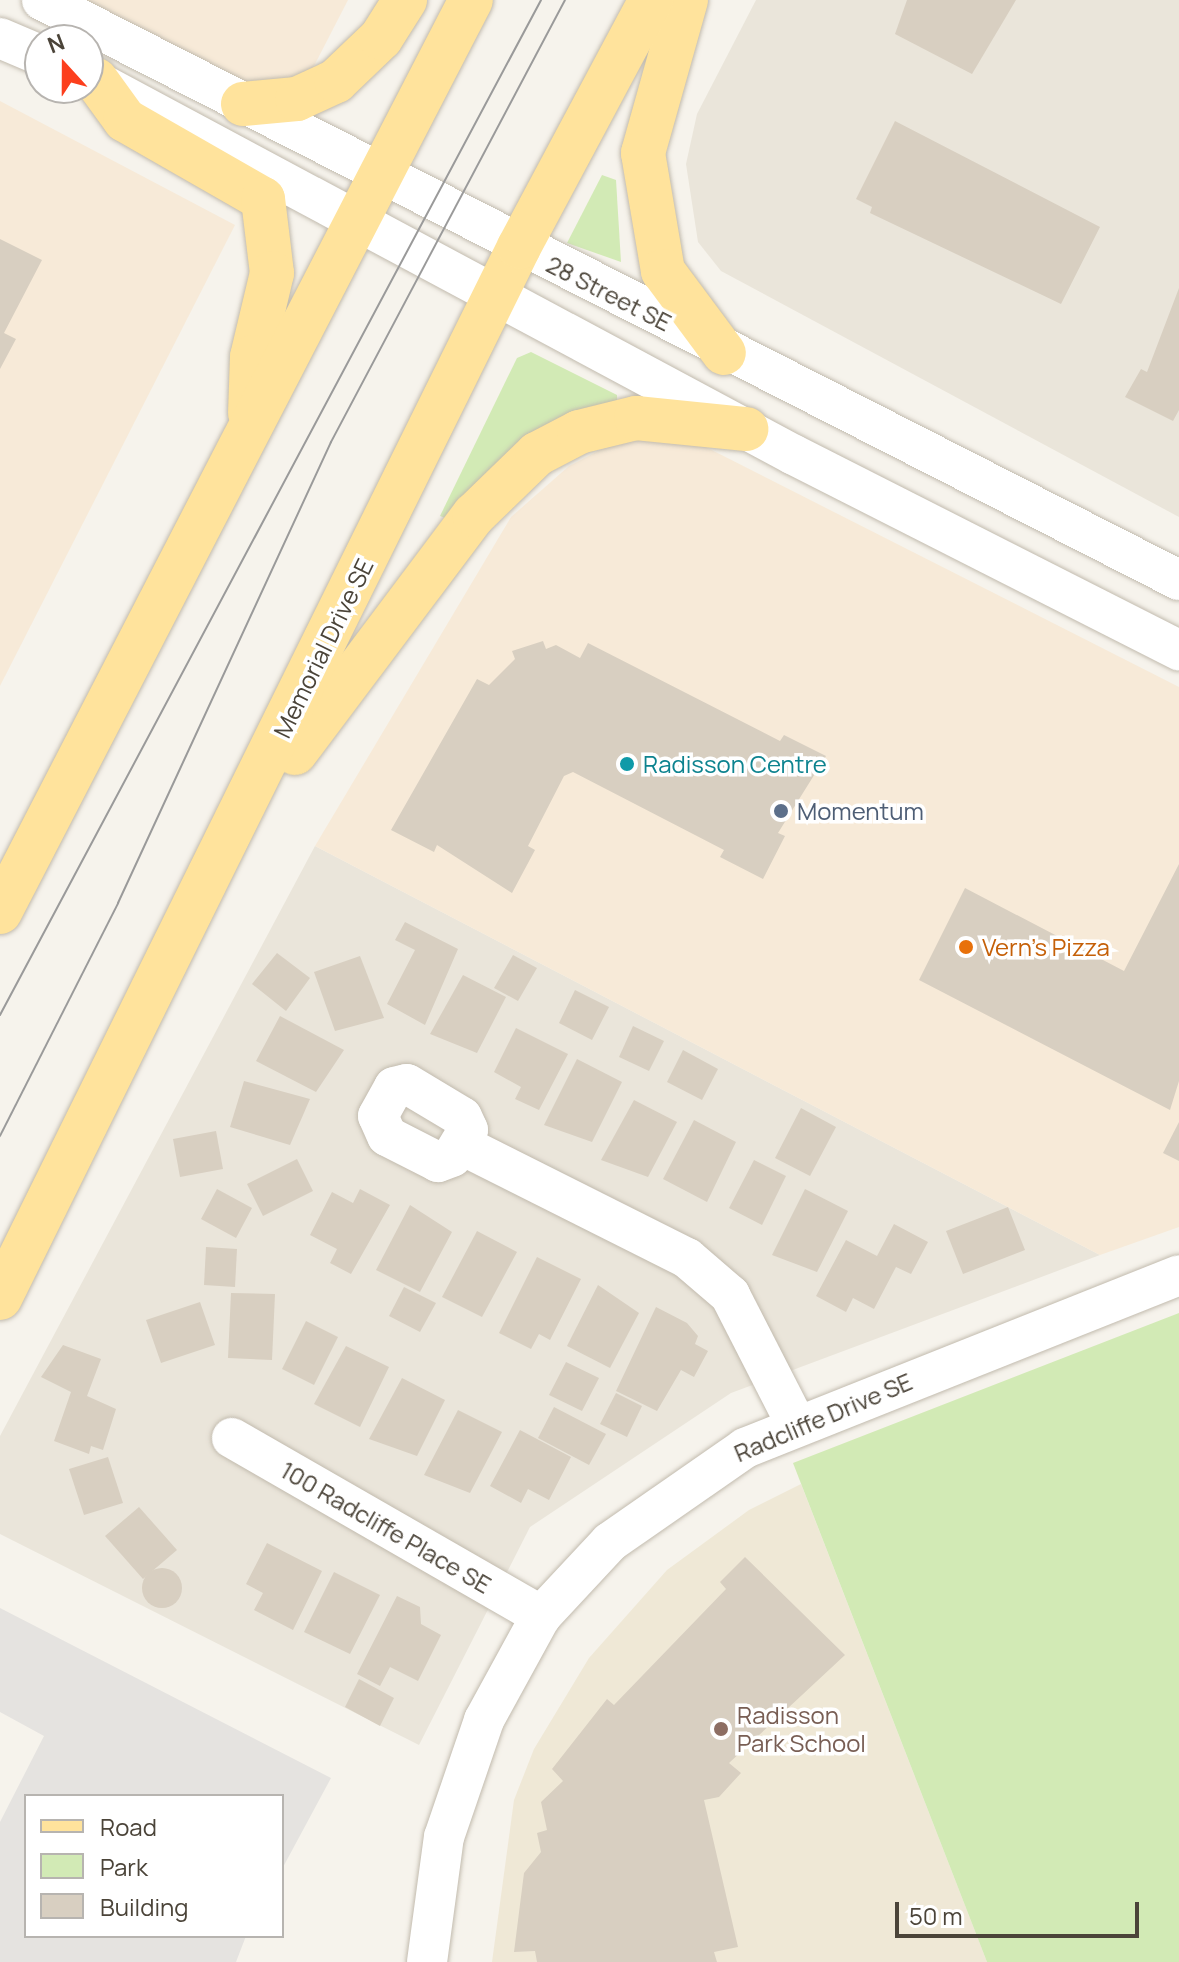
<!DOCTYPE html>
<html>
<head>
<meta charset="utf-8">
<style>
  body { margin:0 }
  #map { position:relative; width:1179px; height:1962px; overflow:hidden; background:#f6f3ec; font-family:Manrope,sans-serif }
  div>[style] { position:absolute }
  .residential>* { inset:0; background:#eae5da }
  .commercial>* { inset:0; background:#f7ead8 }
  .education>* { inset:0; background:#efe8d6 }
  .green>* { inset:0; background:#d2eab5 }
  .parking>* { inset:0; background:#e5e3e0 }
  .building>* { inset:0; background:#d8cfc1 }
  .round { border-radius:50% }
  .roads { filter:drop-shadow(0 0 2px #c2bbae) drop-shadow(0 0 2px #c2bbae) }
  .minor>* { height:40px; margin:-20px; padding:0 20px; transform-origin:20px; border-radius:20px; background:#fff }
  .major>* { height:44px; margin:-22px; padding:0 22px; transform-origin:22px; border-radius:22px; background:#ffe39c }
  .tram>* { height:2px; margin:-1px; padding:0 1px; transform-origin:1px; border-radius:1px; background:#9a9a9a }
  .dots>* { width:22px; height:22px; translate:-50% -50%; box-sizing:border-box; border:4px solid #fff; border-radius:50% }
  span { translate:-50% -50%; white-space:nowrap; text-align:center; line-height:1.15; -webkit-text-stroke:7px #fff; paint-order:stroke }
  .street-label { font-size:24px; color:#4b4439 }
  .culture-label { font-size:24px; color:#0d838f }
  .left { translate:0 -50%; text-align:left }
  .service-label { font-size:24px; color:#4e5e75 }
  .food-label { font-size:24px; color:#c56008 }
  .education-label { font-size:24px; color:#785e54 }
  .legend { position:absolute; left:24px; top:1794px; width:260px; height:144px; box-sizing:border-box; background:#fff; border:2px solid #b7b4b0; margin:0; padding:10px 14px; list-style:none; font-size:24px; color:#4b4439 }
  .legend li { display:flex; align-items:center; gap:16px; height:40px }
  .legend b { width:40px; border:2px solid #b7b4b0 }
  .north { position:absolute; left:24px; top:24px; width:80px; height:80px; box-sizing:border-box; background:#fff; border:2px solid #b7b4b0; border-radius:50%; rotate:339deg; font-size:22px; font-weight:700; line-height:32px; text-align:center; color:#4b4439 }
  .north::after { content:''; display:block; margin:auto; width:28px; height:36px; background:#fc3f1d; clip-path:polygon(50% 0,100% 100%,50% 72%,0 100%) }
  .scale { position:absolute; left:895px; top:1902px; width:244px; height:36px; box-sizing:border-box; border:4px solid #4b4439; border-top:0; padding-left:10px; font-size:24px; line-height:28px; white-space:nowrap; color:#4b4439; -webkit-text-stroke:6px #fff; paint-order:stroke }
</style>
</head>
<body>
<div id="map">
  <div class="residential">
    <i style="clip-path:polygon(756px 0,1179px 0,1179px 517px,721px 271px,698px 242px,686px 164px,697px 114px)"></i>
    <i style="clip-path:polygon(315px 846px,1100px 1255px,731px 1393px,530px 1527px,419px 1745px,0 1534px,0 1436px)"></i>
  </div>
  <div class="commercial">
    <i style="clip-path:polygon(42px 0,348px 0,297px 99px,243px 104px)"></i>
    <i style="clip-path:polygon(0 101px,235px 225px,0 686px)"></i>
    <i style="clip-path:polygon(655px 436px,688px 438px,1179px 687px,1179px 1227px,1100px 1255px,315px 846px,511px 517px,569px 466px,604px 448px)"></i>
  </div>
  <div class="education">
    <i style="clip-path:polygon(801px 1484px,987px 1962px,492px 1962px,514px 1800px,534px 1749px,589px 1658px,667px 1570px,749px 1510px)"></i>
  </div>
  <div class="green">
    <i style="clip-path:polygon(602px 175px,616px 180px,621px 262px,567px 243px)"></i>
    <i style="clip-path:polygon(531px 352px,617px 395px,617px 404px,448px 519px,440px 516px,517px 358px)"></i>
    <i style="clip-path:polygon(1179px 1313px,1179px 1962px,987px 1962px,793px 1463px)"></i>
  </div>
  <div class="parking">
    <i style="clip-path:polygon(0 1608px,331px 1778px,282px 1869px,282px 1796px,26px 1796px,26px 1936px,246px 1936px,236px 1962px,0 1962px,0 1822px,44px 1736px,0 1712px)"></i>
  </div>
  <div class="building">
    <i style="clip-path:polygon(907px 0,1016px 0,972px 74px,895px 34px)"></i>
    <i style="clip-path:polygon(895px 121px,1100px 227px,1061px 304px,870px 213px,872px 207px,856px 199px)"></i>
    <i style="clip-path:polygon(0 239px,42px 260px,4px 333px,16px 339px,0 369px)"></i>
    <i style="clip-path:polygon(1179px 288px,1179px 410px,1173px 421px,1125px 397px,1141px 369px,1147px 372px)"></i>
    <i style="clip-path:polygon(543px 641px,546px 649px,556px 645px,580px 658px,588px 643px,780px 741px,784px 735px,826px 756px,778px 833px,785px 836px,763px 879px,720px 857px,724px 850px,573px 772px,564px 776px,528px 846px,535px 850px,512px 893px,437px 845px,434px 852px,391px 830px,477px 679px,489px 685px,515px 659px,512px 651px)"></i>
    <i style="clip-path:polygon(1179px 864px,1179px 1081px,1170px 1110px,919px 980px,965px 888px,1124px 971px)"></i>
    <i style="clip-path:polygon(405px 922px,458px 949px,425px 1025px,387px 1004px,415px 950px,395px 940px)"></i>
    <i style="clip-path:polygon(277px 953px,310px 978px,286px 1011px,252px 984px)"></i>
    <i style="clip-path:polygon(513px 955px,537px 968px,518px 1001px,494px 988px)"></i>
    <i style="clip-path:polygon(360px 956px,384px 1018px,335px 1031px,314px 972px)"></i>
    <i style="clip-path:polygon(463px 975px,506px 997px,477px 1053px,430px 1034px)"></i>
    <i style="clip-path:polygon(575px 990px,609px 1007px,592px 1040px,559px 1023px)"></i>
    <i style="clip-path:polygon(280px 1016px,344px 1050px,316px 1092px,256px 1061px)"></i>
    <i style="clip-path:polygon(633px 1026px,664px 1041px,649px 1071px,619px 1057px)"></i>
    <i style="clip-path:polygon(516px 1028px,568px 1054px,539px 1110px,515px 1099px,521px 1087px,494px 1072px)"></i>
    <i style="clip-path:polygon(683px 1050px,718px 1069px,702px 1100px,667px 1082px)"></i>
    <i style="clip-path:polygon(577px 1059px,622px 1082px,592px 1142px,544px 1125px)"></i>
    <i style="clip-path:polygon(244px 1081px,310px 1099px,290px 1145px,230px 1127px)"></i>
    <i style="clip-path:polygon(634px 1100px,677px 1122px,648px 1177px,601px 1160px)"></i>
    <i style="clip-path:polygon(801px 1108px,836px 1127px,810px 1176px,775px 1158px)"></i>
    <i style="clip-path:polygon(694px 1120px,736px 1142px,707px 1202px,663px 1179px)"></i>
    <i style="clip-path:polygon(1179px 1122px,1179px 1161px,1163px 1153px)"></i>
    <i style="clip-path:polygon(216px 1131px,223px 1169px,180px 1177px,173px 1139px)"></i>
    <i style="clip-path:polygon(297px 1159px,313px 1191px,263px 1216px,247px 1184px)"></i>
    <i style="clip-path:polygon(754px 1160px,786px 1176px,762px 1225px,729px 1208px)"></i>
    <i style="clip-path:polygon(217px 1189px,252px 1208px,236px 1238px,201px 1219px)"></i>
    <i style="clip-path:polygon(360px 1189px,390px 1205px,351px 1274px,330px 1263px,337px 1249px,310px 1235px,332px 1192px,353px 1203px)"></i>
    <i style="clip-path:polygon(805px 1189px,848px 1211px,817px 1272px,772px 1255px)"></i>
    <i style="clip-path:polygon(410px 1205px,452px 1232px,420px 1292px,376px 1270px)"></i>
    <i style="clip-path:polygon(1008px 1207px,1025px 1250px,963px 1274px,946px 1231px)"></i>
    <i style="clip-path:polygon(894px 1224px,928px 1242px,911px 1274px,896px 1267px,874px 1309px,853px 1298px,846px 1312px,816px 1296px,846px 1240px,877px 1256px)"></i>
    <i style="clip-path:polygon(477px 1231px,517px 1252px,482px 1317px,442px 1297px)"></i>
    <i style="clip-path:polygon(206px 1247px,237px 1249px,235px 1287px,204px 1285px)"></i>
    <i style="clip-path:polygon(537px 1257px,581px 1279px,550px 1340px,539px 1334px,531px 1349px,499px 1333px)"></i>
    <i style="clip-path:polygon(598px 1285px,639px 1313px,610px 1368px,567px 1346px)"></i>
    <i style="clip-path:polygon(404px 1287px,436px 1303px,420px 1332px,389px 1316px)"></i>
    <i style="clip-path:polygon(231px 1293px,275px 1294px,272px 1360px,228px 1358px)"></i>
    <i style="clip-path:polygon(200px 1302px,215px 1345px,161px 1363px,146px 1320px)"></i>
    <i style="clip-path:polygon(656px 1307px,687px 1323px,698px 1336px,695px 1344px,708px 1351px,694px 1377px,681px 1370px,657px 1411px,616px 1391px)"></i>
    <i style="clip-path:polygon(306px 1321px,338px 1337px,314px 1385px,282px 1369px)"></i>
    <i style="clip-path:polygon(63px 1345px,101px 1359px,87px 1396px,116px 1409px,103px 1450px,91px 1446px,89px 1454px,54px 1441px,71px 1392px,41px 1377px)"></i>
    <i style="clip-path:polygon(346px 1346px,389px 1367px,360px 1427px,314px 1404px)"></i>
    <i style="clip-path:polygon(566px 1362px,599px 1378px,582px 1411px,549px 1395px)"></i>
    <i style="clip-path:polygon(402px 1378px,445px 1400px,417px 1456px,369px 1439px)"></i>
    <i style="clip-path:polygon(616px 1393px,642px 1406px,627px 1437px,600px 1424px)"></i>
    <i style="clip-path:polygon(554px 1407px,606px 1434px,589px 1465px,538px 1438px)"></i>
    <i style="clip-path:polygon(458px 1410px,502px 1432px,470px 1493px,424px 1475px)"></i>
    <i style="clip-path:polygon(520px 1430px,571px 1457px,549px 1500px,528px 1489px,521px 1503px,490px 1486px)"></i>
    <i style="clip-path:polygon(108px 1457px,123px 1503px,84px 1515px,69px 1469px)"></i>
    <i style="clip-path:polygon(139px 1507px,177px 1550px,143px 1579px,105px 1536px)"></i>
    <i style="clip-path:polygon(267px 1543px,322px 1571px,293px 1630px,254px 1610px,263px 1593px,246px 1584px)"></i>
    <i style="clip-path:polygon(745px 1557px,845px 1655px,729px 1763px,741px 1773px,719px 1797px,704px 1800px,738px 1947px,714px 1952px,717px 1962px,537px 1962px,535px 1951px,514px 1952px,524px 1873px,541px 1852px,537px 1833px,547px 1830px,541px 1802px,563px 1781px,552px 1769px,607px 1699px,614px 1705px,726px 1589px,720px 1582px)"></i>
    <i class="round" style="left:142px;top:1568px;width:40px;height:40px"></i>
    <i style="clip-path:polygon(334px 1572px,380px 1595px,350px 1654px,304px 1632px)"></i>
    <i style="clip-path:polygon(397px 1596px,420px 1607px,421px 1624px,441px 1635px,418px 1681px,390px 1667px,380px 1686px,357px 1674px)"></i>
    <i style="clip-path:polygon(359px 1679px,394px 1698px,380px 1726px,345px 1707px)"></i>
  </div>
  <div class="roads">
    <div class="minor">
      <i style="left:42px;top:0;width:1276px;rotate:27.03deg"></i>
      <i style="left:0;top:38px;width:43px;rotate:23deg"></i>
      <i style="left:92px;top:79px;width:796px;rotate:28.17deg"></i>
      <i style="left:794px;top:455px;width:432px;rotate:26.9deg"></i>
      <i style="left:407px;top:1084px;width:64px;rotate:31deg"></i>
      <i style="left:462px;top:1117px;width:14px;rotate:65deg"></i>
      <i style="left:468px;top:1130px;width:31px;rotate:121deg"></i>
      <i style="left:452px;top:1157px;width:15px;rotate:160deg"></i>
      <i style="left:438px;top:1162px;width:57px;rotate:-153deg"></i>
      <i style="left:387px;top:1136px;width:22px;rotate:-114deg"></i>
      <i style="left:378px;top:1116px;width:33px;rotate:-61deg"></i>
      <i style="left:394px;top:1087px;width:13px;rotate:-13deg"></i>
      <i style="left:462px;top:1145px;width:252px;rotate:26.7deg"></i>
      <i style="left:687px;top:1258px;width:57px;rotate:40.7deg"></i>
      <i style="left:730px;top:1295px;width:145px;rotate:62.9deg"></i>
      <i style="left:232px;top:1438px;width:357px;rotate:29.9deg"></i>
      <i style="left:427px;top:1962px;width:126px;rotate:-82.3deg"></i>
      <i style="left:444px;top:1837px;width:124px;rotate:-71.1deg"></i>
      <i style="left:484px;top:1720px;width:119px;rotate:-61.3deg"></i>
      <i style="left:541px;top:1616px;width:101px;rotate:-47deg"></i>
      <i style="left:610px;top:1542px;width:165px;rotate:-34.8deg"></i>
      <i style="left:745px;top:1448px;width:467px;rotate:-21.7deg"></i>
    </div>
    <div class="major">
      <i style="left:686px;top:0;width:159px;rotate:105.7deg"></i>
      <i style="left:643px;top:153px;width:120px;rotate:80.4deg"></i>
      <i style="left:663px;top:271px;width:102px;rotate:53.4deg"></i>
      <i style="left:96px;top:80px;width:49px;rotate:54.1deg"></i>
      <i style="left:125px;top:120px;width:159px;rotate:29.8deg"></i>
      <i style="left:263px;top:199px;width:75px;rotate:83.1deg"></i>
      <i style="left:272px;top:273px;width:86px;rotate:103.4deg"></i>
      <i style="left:252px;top:357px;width:56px;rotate:92deg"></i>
      <i style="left:243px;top:104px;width:54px;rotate:-5.3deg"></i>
      <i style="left:297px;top:99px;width:43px;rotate:-24.8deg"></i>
      <i style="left:336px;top:81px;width:62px;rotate:-43.7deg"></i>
      <i style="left:381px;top:38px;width:45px;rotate:-57.7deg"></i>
      <i style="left:295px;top:753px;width:298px;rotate:-53.1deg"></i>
      <i style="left:474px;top:515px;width:88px;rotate:-44.1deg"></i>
      <i style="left:537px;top:454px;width:47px;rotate:-27.6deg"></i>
      <i style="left:579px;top:432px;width:59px;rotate:-13.8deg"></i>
      <i style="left:636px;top:418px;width:111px;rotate:5.7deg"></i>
      <i style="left:0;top:912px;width:1026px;rotate:-62.69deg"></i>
      <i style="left:0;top:1298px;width:1172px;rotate:-63.72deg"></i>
      <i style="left:519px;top:247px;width:280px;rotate:-61.9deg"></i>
    </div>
  </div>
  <div class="tram">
    <i style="left:0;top:1015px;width:1150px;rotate:-61.94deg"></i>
    <i style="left:0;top:1136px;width:261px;rotate:-63.1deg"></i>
    <i style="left:118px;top:903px;width:508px;rotate:-65.2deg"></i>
    <i style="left:331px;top:442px;width:500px;rotate:-62.1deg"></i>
  </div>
  <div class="dots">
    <i style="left:627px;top:764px;background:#0f9aa8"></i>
    <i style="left:781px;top:811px;background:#5c6f8a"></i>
    <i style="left:966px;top:947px;background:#e8710a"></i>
    <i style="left:721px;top:1729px;background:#8d6e63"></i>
  </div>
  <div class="street-label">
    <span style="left:609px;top:293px;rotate:27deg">28 Street SE</span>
    <span style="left:323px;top:648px;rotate:-64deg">Memorial Drive SE</span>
    <span style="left:823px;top:1417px;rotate:-23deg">Radcliffe Drive SE</span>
    <span style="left:386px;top:1527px;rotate:30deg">100 Radcliffe Place SE</span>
  </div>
  <div class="culture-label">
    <span class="left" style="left:643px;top:764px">Radisson Centre</span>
  </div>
  <div class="service-label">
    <span class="left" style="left:797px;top:811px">Momentum</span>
  </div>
  <div class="food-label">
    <span class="left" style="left:982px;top:947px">Vern's Pizza</span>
  </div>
  <div class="education-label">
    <span class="left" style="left:737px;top:1729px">Radisson<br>Park School</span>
  </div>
  <ul class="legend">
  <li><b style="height:10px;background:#ffe39c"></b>Road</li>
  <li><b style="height:22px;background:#d2eab5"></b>Park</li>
  <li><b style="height:22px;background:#d8cfc1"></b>Building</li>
  </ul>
  <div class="north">N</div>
  <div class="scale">50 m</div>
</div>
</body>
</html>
